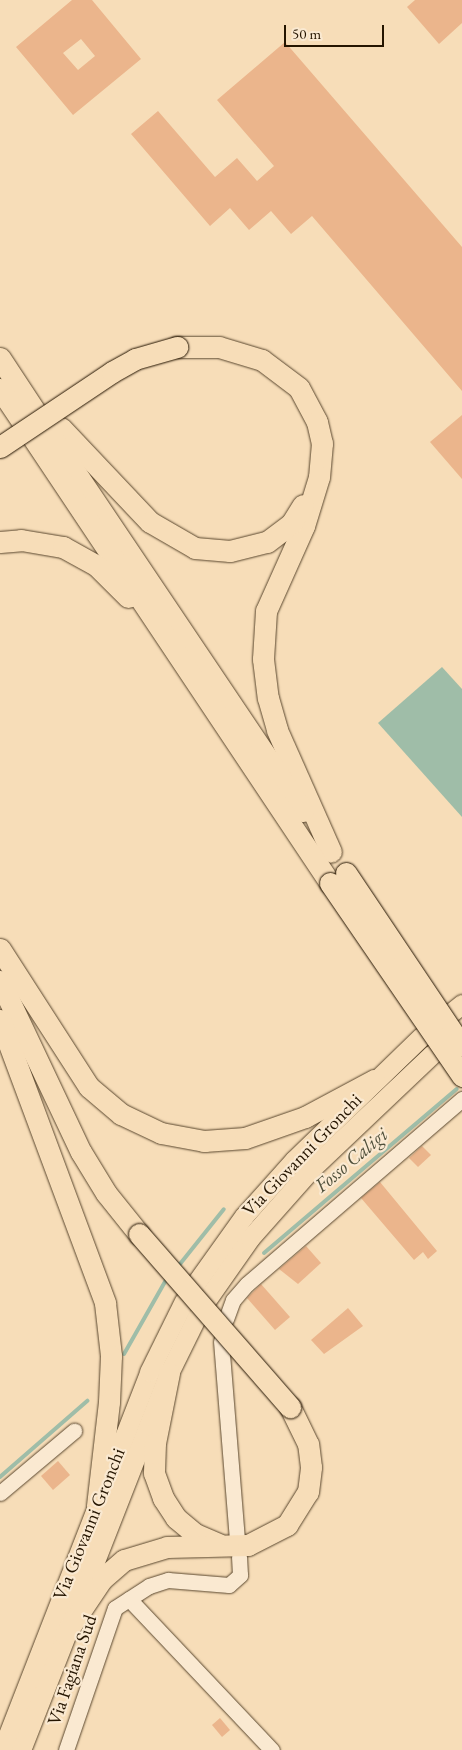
<!DOCTYPE html>
<html>
<head>
<meta charset="utf-8">
<style>
  body { margin:0 }
  #map { position:relative; width:462px; height:1750px; overflow:hidden; background:#f7ddb8; font-family:"EB Garamond",serif }
  div>[style] { position:absolute }
  .water>* { inset:0; background:#9fbda8 }
  .stream>* { height:4px; margin:-2px; padding:0 2px; transform-origin:2px; border-radius:2px; background:#9fbda8 }
  .building>* { inset:0; background:#ebb58c }
  .roads { filter:drop-shadow(0 0 1px #5a472e) drop-shadow(0 0 1px #5a472e) }
  .minor>* { height:15px; margin:-7.5px; padding:0 7.5px; transform-origin:7.5px; border-radius:7.5px; background:#fae9d1 }
  .major>* { height:19px; margin:-9.5px; padding:0 9.5px; transform-origin:9.5px; border-radius:9.5px; background:#f7ddb8 }
  .highway>* { height:21px; margin:-10.5px; padding:0 10.5px; transform-origin:10.5px; border-radius:10.5px; background:#f7ddb8 }
  .bridges { filter:drop-shadow(0 0 1px #251500) drop-shadow(0 0 1px #251500) }
  .highway-bridge>* { height:21px; margin:-10.5px; padding:0 10.5px; transform-origin:10.5px; border-radius:10.5px; background:#f7ddb8 }
  span { translate:-50% -50%; white-space:nowrap; text-align:center; line-height:1.15; -webkit-text-stroke:4.5px #fae9d1; paint-order:stroke }
  .street-label { font-size:19px; color:#251500 }
  .water-label { font-size:20px; color:#50503b; font-style:italic }
  .scale { position:absolute; left:284px; top:25px; width:100px; height:22px; box-sizing:border-box; border:2px solid #251500; border-top:0; padding-left:6px; font-size:15px; line-height:18px; white-space:nowrap; color:#251500; -webkit-text-stroke:4px #fae9d1; paint-order:stroke }
</style>
</head>
<body>
<div id="map">
  <div class="water">
    <i style="clip-path:polygon(442px 667px,462px 689px,462px 817px,378px 723px)"></i>
  </div>
  <div class="stream">
    <i style="left:264px;top:1253px;width:253px;rotate:-40.4deg"></i>
    <i style="left:180px;top:1264px;width:70px;rotate:-51.3deg"></i>
    <i style="left:124px;top:1354px;width:85px;rotate:-60.4deg"></i>
    <i style="left:0;top:1477px;width:116px;rotate:-41.1deg"></i>
  </div>
  <div class="building">
    <i style="clip-path:polygon(evenodd,72px 0,92px 0,141px 59px,73px 115px,16px 47px,72px 0,81px 39px,95px 56px,78px 70px,63px 53px,81px 39px)"></i>
    <i style="clip-path:polygon(415px 0,462px 0,462px 23px,439px 44px,407px 7px)"></i>
    <i style="clip-path:polygon(285px 42px,462px 247px,462px 391px,312px 216px,291px 234px,271px 211px,249px 230px,230px 208px,210px 226px,131px 134px,158px 111px,215px 177px,237px 158px,257px 181px,274px 166px,217px 100px)"></i>
    <i style="clip-path:polygon(462px 415px,462px 479px,430px 442px)"></i>
    <i style="clip-path:polygon(422px 1146px,431px 1155px,418px 1167px,409px 1158px)"></i>
    <i style="clip-path:polygon(380px 1182px,437px 1251px,428px 1259px,423px 1252px,414px 1260px,361px 1198px)"></i>
    <i style="clip-path:polygon(306px 1246px,321px 1263px,298px 1284px,279px 1269px)"></i>
    <i style="clip-path:polygon(261px 1284px,290px 1317px,275px 1330px,247px 1298px)"></i>
    <i style="clip-path:polygon(348px 1308px,363px 1326px,324px 1354px,311px 1340px)"></i>
    <i style="clip-path:polygon(58px 1461px,70px 1475px,53px 1490px,41px 1476px)"></i>
    <i style="clip-path:polygon(220px 1718px,230px 1730px,222px 1737px,212px 1725px)"></i>
  </div>
  <div class="roads">
    <div class="minor">
      <i style="left:226px;top:1319px;width:20px;rotate:-70deg"></i>
      <i style="left:233px;top:1300px;width:21px;rotate:-49deg"></i>
      <i style="left:247px;top:1284px;width:284px;rotate:-40.7deg"></i>
      <i style="left:221px;top:1341px;width:198px;rotate:85.4deg"></i>
      <i style="left:0;top:1493px;width:97px;rotate:-40deg"></i>
      <i style="left:129px;top:1599px;width:208px;rotate:46.6deg"></i>
      <i style="left:66px;top:1750px;width:150px;rotate:-71deg"></i>
      <i style="left:115px;top:1608px;width:40px;rotate:-32.9deg"></i>
      <i style="left:149px;top:1586px;width:20px;rotate:-18deg"></i>
      <i style="left:168px;top:1580px;width:61px;rotate:4.7deg"></i>
      <i style="left:229px;top:1585px;width:15px;rotate:-42deg"></i>
      <i style="left:240px;top:1575px;width:18px;rotate:-93deg"></i>
    </div>
    <div class="major">
      <i style="left:452px;top:1012px;width:13px;rotate:-39deg"></i>
      <i style="left:196px;top:1283px;width:82px;rotate:-54.4deg"></i>
      <i style="left:244px;top:1216px;width:75px;rotate:-48.2deg"></i>
      <i style="left:294px;top:1160px;width:177px;rotate:-44.1deg"></i>
      <i style="left:208px;top:1298px;width:73px;rotate:-55deg"></i>
      <i style="left:250px;top:1238px;width:92px;rotate:-48.5deg"></i>
      <i style="left:311px;top:1169px;width:167px;rotate:-43.5deg"></i>
      <i style="left:2px;top:1750px;width:406px;rotate:-68.7deg"></i>
      <i style="left:149px;top:1372px;width:79px;rotate:-63.8deg"></i>
      <i style="left:21px;top:1750px;width:405px;rotate:-68.6deg"></i>
      <i style="left:169px;top:1373px;width:64px;rotate:-63.8deg"></i>
    </div>
    <div class="highway">
      <i style="left:177px;top:347px;width:42px"></i>
      <i style="left:219px;top:347px;width:45px;rotate:16.8deg"></i>
      <i style="left:262px;top:360px;width:46px;rotate:37.1deg"></i>
      <i style="left:299px;top:388px;width:38px;rotate:62deg"></i>
      <i style="left:317px;top:422px;width:22px;rotate:77deg"></i>
      <i style="left:322px;top:443px;width:34px;rotate:95deg"></i>
      <i style="left:319px;top:477px;width:51px;rotate:107deg"></i>
      <i style="left:304px;top:526px;width:93px;rotate:114.1deg"></i>
      <i style="left:266px;top:611px;width:48px;rotate:93.6deg"></i>
      <i style="left:263px;top:659px;width:39px;rotate:83deg"></i>
      <i style="left:268px;top:698px;width:33px;rotate:74deg"></i>
      <i style="left:277px;top:730px;width:133px;rotate:66.1deg"></i>
      <i style="left:0;top:358px;width:64px;rotate:56.6deg"></i>
      <i style="left:0;top:389px;width:37px;rotate:56deg"></i>
      <i style="left:61px;top:428px;width:129px;rotate:46.6deg"></i>
      <i style="left:150px;top:522px;width:52px;rotate:30deg"></i>
      <i style="left:195px;top:548px;width:35px;rotate:5deg"></i>
      <i style="left:230px;top:551px;width:38px;rotate:-14deg"></i>
      <i style="left:267px;top:542px;width:30px;rotate:-37deg"></i>
      <i style="left:291px;top:524px;width:22px;rotate:-58deg"></i>
      <i style="left:47px;top:430px;width:459px;rotate:56.1deg"></i>
      <i style="left:33px;top:438px;width:535px;rotate:56.28deg"></i>
      <i style="left:0;top:542px;width:21px;rotate:-5deg"></i>
      <i style="left:21px;top:540px;width:43px;rotate:9.5deg"></i>
      <i style="left:63px;top:547px;width:39px;rotate:29deg"></i>
      <i style="left:97px;top:566px;width:44px;rotate:45deg"></i>
      <i style="left:0;top:949px;width:164px;rotate:57.2deg"></i>
      <i style="left:89px;top:1087px;width:42px;rotate:40.2deg"></i>
      <i style="left:121px;top:1114px;width:44px;rotate:25.4deg"></i>
      <i style="left:161px;top:1133px;width:44px;rotate:10.5deg"></i>
      <i style="left:204px;top:1141px;width:41px;rotate:-4.2deg"></i>
      <i style="left:245px;top:1138px;width:64px;rotate:-19.3deg"></i>
      <i style="left:305px;top:1117px;width:78px;rotate:-28.2deg"></i>
      <i style="left:0;top:981px;width:189px;rotate:64.7deg"></i>
      <i style="left:81px;top:1152px;width:48px;rotate:58.6deg"></i>
      <i style="left:106px;top:1193px;width:53px;rotate:51.2deg"></i>
      <i style="left:0;top:1020px;width:302px;rotate:69.6deg"></i>
      <i style="left:105px;top:1303px;width:53px;rotate:83.5deg"></i>
      <i style="left:111px;top:1356px;width:46px;rotate:92.5deg"></i>
      <i style="left:109px;top:1402px;width:105px;rotate:96.6deg"></i>
      <i style="left:169px;top:1373px;width:71px;rotate:101.3deg"></i>
      <i style="left:155px;top:1443px;width:30px;rotate:92deg"></i>
      <i style="left:154px;top:1473px;width:27px;rotate:70deg"></i>
      <i style="left:163px;top:1498px;width:24px;rotate:57deg"></i>
      <i style="left:176px;top:1518px;width:25px;rotate:40deg"></i>
      <i style="left:195px;top:1534px;width:26px;rotate:23deg"></i>
      <i style="left:65px;top:1634px;width:66px;rotate:-56.1deg"></i>
      <i style="left:102px;top:1579px;width:29px;rotate:-41deg"></i>
      <i style="left:124px;top:1560px;width:45px;rotate:-16.8deg"></i>
      <i style="left:167px;top:1547px;width:81px;rotate:-1.4deg"></i>
      <i style="left:248px;top:1545px;width:44px;rotate:-27.1deg"></i>
      <i style="left:287px;top:1525px;width:39px;rotate:-58deg"></i>
      <i style="left:308px;top:1492px;width:25px;rotate:-83deg"></i>
      <i style="left:311px;top:1467px;width:23px;rotate:-97deg"></i>
      <i style="left:308px;top:1444px;width:41px;rotate:-115.9deg"></i>
    </div>
  </div>
  <div class="bridges">
    <div class="highway-bridge">
      <i style="left:0;top:447px;width:135px;rotate:-33.8deg"></i>
      <i style="left:112px;top:372px;width:26px;rotate:-29deg"></i>
      <i style="left:135px;top:359px;width:44px;rotate:-15.9deg"></i>
      <i style="left:346px;top:873px;width:208px;rotate:56.2deg"></i>
      <i style="left:330px;top:883px;width:234px;rotate:55.6deg"></i>
      <i style="left:139px;top:1234px;width:230px;rotate:48.9deg"></i>
    </div>
  </div>
  <div class="street-label">
    <span style="left:302px;top:1155px;rotate:-46deg">Via Giovanni Gronchi</span>
    <span style="left:89px;top:1524px;rotate:-68deg">Via Giovanni Gronchi</span>
    <span style="left:72px;top:1670px;rotate:-71deg">Via Fagiana Sud</span>
  </div>
  <div class="water-label">
    <span style="left:351px;top:1160px;rotate:-40deg">Fosso Caligi</span>
  </div>
  <div class="scale">50 m</div>
</div>
</body>
</html>
